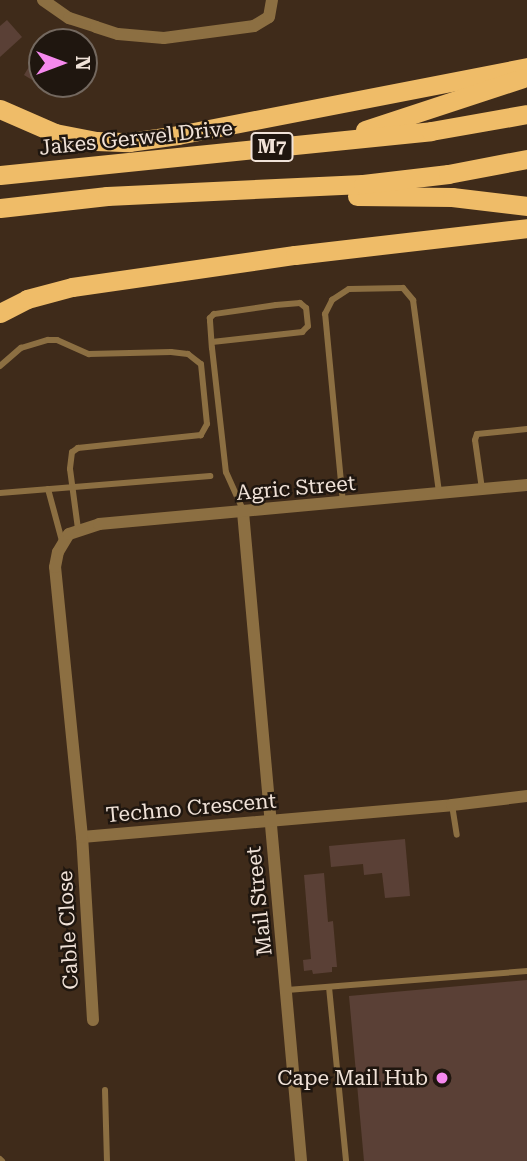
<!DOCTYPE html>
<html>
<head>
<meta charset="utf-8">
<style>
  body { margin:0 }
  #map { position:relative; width:527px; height:1161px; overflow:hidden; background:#3f2b1a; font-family:"Roboto Serif",serif }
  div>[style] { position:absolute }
  .building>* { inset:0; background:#5a4036 }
  .service>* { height:6px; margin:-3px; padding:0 3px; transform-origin:3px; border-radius:3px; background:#8c6f42 }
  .minor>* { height:12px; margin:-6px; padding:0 6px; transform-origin:6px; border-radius:6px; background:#8c6f42 }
  .trunk>* { height:19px; margin:-9.5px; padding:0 9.5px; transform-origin:9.5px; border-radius:9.5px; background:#efbc68 }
  .dots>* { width:19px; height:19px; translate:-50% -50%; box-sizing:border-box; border:4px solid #1f160f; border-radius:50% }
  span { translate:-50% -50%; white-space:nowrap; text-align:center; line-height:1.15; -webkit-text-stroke:5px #1f160f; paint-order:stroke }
  .shield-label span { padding:2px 5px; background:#1f160f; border:2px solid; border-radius:5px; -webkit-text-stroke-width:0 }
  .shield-label { font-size:19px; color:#f0e2d8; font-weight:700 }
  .street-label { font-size:21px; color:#f0e2d8 }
  .poi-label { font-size:21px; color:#f0e2d8 }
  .right { translate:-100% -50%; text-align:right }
  .north { position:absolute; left:28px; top:28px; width:70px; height:70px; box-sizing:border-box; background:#1f160f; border:2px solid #73685f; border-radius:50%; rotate:90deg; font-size:19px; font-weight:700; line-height:28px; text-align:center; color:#f0e2d8 }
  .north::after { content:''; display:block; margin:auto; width:24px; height:32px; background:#f689ee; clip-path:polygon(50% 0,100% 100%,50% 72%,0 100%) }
</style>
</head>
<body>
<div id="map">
  <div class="building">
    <i style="clip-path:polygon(7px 20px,22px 37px,0 57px,0 26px)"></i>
    <i style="clip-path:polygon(42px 45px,42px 86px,24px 75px)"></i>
    <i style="clip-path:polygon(405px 839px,410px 896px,385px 898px,382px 873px,364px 875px,363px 864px,331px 867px,329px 846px)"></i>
    <i style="clip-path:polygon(324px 873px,328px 922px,333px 921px,337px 967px,332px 967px,332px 972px,313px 974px,312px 970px,304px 971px,303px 960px,311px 959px,304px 875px)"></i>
    <i style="clip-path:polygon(527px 980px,527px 1161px,364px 1161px,349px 996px)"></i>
  </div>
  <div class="service">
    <i style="left:212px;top:342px;width:91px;rotate:-6.3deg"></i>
    <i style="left:302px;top:332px;width:8px;rotate:-45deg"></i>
    <i style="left:308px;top:326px;width:18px;rotate:-96deg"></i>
    <i style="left:306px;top:308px;width:8px;rotate:-140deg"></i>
    <i style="left:300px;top:303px;width:24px;rotate:175deg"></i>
    <i style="left:276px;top:305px;width:63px;rotate:171.7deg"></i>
    <i style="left:214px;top:314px;width:6px;rotate:135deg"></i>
    <i style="left:210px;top:318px;width:3px;rotate:90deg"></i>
    <i style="left:210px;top:321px;width:27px;rotate:86deg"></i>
    <i style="left:212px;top:348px;width:125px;rotate:83.6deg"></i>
    <i style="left:226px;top:472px;width:42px;rotate:65.9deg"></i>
    <i style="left:0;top:366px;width:28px;rotate:-41deg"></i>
    <i style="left:21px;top:348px;width:28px;rotate:-17deg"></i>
    <i style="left:48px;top:340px;width:9px"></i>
    <i style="left:57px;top:340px;width:35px;rotate:24deg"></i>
    <i style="left:89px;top:354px;width:82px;rotate:-1.4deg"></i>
    <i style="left:171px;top:352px;width:17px;rotate:7deg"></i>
    <i style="left:188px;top:354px;width:16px;rotate:38deg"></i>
    <i style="left:201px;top:364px;width:60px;rotate:84.3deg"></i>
    <i style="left:207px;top:424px;width:13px;rotate:119deg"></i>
    <i style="left:201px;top:435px;width:124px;rotate:174deg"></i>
    <i style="left:78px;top:448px;width:7px;rotate:146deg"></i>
    <i style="left:72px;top:452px;width:17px;rotate:97deg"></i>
    <i style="left:70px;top:469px;width:61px;rotate:82.4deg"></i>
    <i style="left:48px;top:489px;width:54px;rotate:74.9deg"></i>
    <i style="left:482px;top:489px;width:49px;rotate:-98.1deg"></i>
    <i style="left:475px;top:440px;width:6px;rotate:-72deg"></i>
    <i style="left:477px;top:434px;width:50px;rotate:-5.7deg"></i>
    <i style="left:0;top:493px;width:211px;rotate:-4.6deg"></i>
    <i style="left:343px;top:503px;width:190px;rotate:-95.4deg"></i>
    <i style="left:325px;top:314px;width:16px;rotate:-63deg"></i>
    <i style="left:332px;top:300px;width:20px;rotate:-33deg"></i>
    <i style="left:349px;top:289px;width:54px;rotate:-1.1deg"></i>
    <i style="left:403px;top:288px;width:16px;rotate:50deg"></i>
    <i style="left:413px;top:300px;width:195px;rotate:82.3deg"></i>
    <i style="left:452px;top:805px;width:30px;rotate:81deg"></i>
    <i style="left:329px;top:987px;width:175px;rotate:84.4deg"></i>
    <i style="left:287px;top:990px;width:241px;rotate:-4.5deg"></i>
    <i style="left:105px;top:1090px;width:71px;rotate:88.4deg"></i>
    <i style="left:0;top:1159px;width:3px;rotate:45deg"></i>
  </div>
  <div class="minor">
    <i style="left:43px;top:0;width:32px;rotate:35deg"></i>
    <i style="left:69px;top:18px;width:28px;rotate:18deg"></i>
    <i style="left:96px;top:27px;width:23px;rotate:18deg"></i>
    <i style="left:118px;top:34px;width:46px;rotate:5deg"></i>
    <i style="left:164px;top:38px;width:91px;rotate:-7.6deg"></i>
    <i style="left:254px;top:26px;width:17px;rotate:-31deg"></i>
    <i style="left:269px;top:17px;width:17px;rotate:-80deg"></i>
    <i style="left:243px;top:512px;width:652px;rotate:84.89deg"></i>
    <i style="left:82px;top:837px;width:371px;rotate:-4.9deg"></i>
    <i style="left:452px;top:805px;width:76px;rotate:-6.8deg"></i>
    <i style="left:93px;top:1020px;width:183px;rotate:-93.4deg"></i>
    <i style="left:82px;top:837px;width:271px;rotate:-95.7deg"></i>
    <i style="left:55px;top:567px;width:15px;rotate:-79deg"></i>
    <i style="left:58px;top:552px;width:21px;rotate:-59deg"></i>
    <i style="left:69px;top:534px;width:32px;rotate:-18deg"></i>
    <i style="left:99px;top:524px;width:430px;rotate:-5.2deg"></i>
  </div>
  <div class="trunk">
    <i style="left:0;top:109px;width:60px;rotate:23.6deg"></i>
    <i style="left:55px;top:133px;width:42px;rotate:11deg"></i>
    <i style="left:96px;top:141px;width:33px;rotate:2deg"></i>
    <i style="left:129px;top:142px;width:49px;rotate:-8.1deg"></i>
    <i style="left:178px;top:135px;width:356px;rotate:-11deg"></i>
    <i style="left:365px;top:130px;width:166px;rotate:-18.2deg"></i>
    <i style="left:0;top:175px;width:433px;rotate:-5.8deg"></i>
    <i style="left:431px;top:131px;width:97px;rotate:-10deg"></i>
    <i style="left:357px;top:196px;width:95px;rotate:0.6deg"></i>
    <i style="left:452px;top:197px;width:76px;rotate:6.8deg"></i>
    <i style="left:0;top:208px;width:108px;rotate:-6.4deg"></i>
    <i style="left:107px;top:196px;width:256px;rotate:-2.7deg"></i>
    <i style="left:363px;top:184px;width:86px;rotate:-6.7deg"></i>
    <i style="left:448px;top:174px;width:80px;rotate:-10.8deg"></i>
    <i style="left:0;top:313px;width:30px;rotate:-27deg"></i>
    <i style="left:27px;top:299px;width:47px;rotate:-14.9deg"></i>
    <i style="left:72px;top:287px;width:225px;rotate:-8.2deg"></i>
    <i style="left:295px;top:255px;width:234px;rotate:-6.6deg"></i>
  </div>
  <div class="dots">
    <i style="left:442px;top:1078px;background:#f689ee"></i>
  </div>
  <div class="shield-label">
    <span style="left:272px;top:147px">M7</span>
  </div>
  <div class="street-label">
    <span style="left:136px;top:138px;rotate:-6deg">Jakes Gerwel Drive</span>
    <span style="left:296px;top:488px;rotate:-5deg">Agric Street</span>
    <span style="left:191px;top:808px;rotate:-5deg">Techno Crescent</span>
    <span style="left:259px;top:901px;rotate:-96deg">Mail Street</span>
    <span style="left:68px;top:930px;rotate:-93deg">Cable Close</span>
  </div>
  <div class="poi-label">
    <span class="right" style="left:428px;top:1078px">Cape Mail Hub</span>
  </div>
  <div class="north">N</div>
</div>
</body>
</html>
